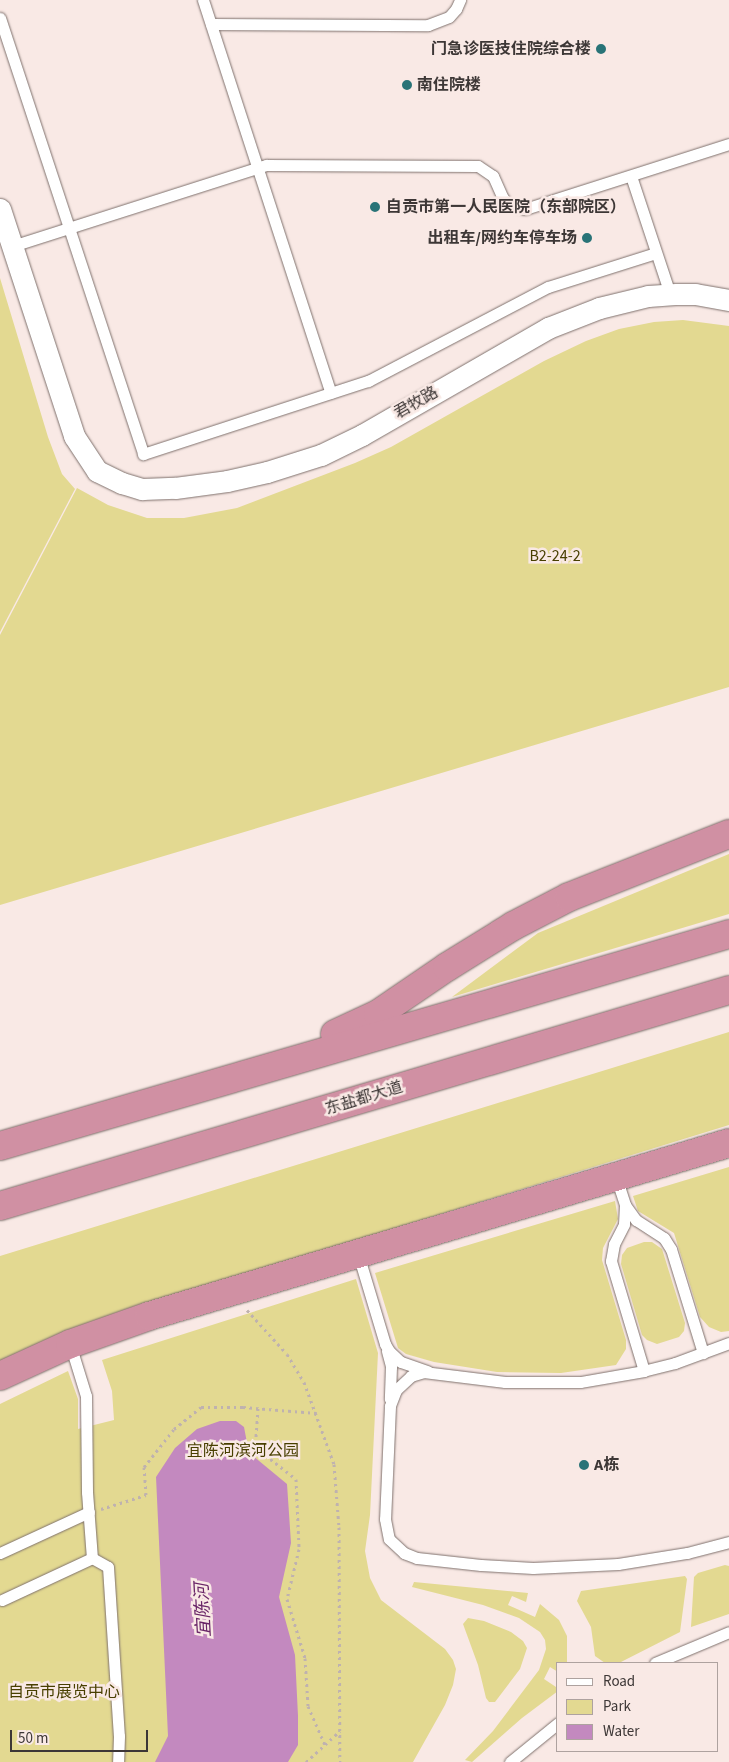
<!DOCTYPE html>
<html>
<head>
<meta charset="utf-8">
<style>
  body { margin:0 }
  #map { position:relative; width:729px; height:1762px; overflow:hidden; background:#f9e9e5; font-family:"Source Sans 3","Noto Sans SC",sans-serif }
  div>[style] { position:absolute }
  .green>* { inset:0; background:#e3d991 }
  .water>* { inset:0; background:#c389bf }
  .path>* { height:3px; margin-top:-1.5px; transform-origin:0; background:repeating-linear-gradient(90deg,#bfb2af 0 2.5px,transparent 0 6.5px) }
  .roads { filter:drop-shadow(0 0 1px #7f716d) drop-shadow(0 0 1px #7f716d) }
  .service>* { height:11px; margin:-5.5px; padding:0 5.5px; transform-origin:5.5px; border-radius:5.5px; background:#fff }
  .minor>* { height:21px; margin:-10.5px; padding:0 10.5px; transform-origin:10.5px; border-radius:10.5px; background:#fff }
  .trunk>* { height:28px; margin:-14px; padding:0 14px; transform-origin:14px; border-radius:14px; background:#d090a3 }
  .dots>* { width:14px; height:14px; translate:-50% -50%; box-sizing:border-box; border:2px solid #f9e9e5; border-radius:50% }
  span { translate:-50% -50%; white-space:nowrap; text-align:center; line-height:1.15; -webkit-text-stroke:5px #f9e9e5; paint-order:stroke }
  .poi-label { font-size:16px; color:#3d3736; font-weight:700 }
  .right { translate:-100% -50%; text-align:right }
  .left { translate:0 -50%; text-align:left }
  .street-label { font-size:16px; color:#3d3736 }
  .park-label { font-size:16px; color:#483f00 }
  .water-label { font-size:18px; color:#6a2668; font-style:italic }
  .legend { position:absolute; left:556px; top:1662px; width:162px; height:90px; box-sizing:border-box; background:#f9e9e5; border:1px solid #aea29f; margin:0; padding:6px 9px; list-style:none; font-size:15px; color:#3d3736 }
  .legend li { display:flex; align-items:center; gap:10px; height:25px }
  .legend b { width:25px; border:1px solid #aea29f }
  .scale { position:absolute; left:10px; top:1730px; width:138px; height:22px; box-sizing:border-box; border:2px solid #3d3736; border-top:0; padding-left:6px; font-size:15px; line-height:18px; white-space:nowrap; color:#3d3736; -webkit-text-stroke:4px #f9e9e5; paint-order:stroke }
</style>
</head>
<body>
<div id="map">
  <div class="green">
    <i style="clip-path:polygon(0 278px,48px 437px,62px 474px,75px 489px,0 632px)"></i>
    <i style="clip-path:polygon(683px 320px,729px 326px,729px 687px,0 905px,0 635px,77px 488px,108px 505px,147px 518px,184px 518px,237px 508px,355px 463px,391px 447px,544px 361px,586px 341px,619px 329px,654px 322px)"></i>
    <i style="clip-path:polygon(729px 854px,729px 914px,452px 997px,538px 933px)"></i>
    <i style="clip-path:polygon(729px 1032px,729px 1125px,140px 1307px,0 1363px,0 1256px)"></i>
    <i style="clip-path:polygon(729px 1167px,729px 1331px,721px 1332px,709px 1327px,700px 1317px,674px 1233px,638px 1211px,633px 1196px)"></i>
    <i style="clip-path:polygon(615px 1201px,618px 1219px,603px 1248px,602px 1260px,626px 1340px,626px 1349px,616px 1365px,561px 1373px,497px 1372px,434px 1362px,406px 1354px,398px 1348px,375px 1273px)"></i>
    <i style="clip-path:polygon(644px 1242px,652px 1242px,662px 1249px,685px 1323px,684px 1331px,679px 1337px,657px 1344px,647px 1340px,642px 1335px,621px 1264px,622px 1255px,627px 1248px)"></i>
    <i style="clip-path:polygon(356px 1279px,378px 1353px,370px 1515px,365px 1551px,370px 1578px,381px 1600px,445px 1649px,453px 1660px,456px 1669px,453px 1685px,445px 1705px,413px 1762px,0 1762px,0 1404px,68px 1371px,78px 1399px,78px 1429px,114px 1420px,112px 1391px,102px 1360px)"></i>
    <i style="clip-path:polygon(725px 1565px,729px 1566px,729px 1614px,691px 1627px,694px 1577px,698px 1573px)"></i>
    <i style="clip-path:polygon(685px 1576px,687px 1579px,680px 1632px,619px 1663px,605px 1663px,595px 1656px,591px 1627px,577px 1601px,581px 1591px)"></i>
    <i style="clip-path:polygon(414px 1582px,528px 1593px,526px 1602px,512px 1596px,508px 1605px,535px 1617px,540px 1604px,559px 1620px,567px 1636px,567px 1663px,558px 1663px,558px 1672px,550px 1667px,544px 1679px,556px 1687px,558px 1691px,522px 1718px,472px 1762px,465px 1760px,493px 1731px,539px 1670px,546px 1649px,545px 1640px,540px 1632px,519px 1618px,483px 1605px,412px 1587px)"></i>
    <i style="clip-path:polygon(468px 1618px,484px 1621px,511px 1632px,523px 1641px,527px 1648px,520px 1669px,495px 1702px,489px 1702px,486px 1698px,478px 1665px,463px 1624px)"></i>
  </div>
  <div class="water">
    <i style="clip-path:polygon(220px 1421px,236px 1421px,244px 1427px,248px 1448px,253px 1456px,287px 1484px,291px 1543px,279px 1597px,295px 1655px,298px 1716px,298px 1745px,288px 1762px,155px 1762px,168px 1736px,156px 1477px,175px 1448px,197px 1429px)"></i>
  </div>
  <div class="path">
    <i style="left:247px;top:1310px;width:59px;rotate:47.7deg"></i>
    <i style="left:287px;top:1354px;width:33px;rotate:59deg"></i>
    <i style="left:304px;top:1382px;width:87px;rotate:69.9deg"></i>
    <i style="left:334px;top:1464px;width:63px;rotate:85.5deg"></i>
    <i style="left:339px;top:1527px;width:235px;rotate:89.8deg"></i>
    <i style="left:258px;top:1408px;width:39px;rotate:94deg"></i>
    <i style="left:255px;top:1447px;width:52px;rotate:38deg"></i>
    <i style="left:296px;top:1479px;width:70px;rotate:87.5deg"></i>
    <i style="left:299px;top:1549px;width:51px;rotate:103.5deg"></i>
    <i style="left:287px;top:1599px;width:62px;rotate:73deg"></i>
    <i style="left:305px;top:1658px;width:48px;rotate:86.4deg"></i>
    <i style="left:308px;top:1706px;width:43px;rotate:66.4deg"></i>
    <i style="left:101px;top:1509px;width:47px;rotate:-17.3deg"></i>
    <i style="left:146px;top:1495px;width:28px;rotate:-94deg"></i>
    <i style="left:144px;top:1467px;width:48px;rotate:-51.7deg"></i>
    <i style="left:174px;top:1429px;width:35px;rotate:-39deg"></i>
    <i style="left:201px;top:1407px;width:42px"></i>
    <i style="left:243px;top:1407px;width:74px;rotate:4.6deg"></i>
    <i style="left:306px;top:1762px;width:46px;rotate:-42.4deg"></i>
  </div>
  <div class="roads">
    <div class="service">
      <i style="left:203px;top:0;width:413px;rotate:72deg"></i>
      <i style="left:0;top:18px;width:459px;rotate:71.8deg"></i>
      <i style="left:143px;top:454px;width:237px;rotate:-18deg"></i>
      <i style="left:368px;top:381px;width:203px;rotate:-27.6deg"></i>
      <i style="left:548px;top:287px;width:113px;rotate:-17.5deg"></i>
      <i style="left:211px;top:24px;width:217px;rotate:0.3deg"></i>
      <i style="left:428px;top:25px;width:22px;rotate:-21deg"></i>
      <i style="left:449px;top:17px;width:11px;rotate:-49deg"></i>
      <i style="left:456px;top:9px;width:10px;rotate:-66deg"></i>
      <i style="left:631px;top:176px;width:124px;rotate:71.7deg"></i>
      <i style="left:12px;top:246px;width:267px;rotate:-17.7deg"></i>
      <i style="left:266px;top:165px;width:212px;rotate:0.3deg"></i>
      <i style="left:478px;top:166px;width:18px;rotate:34deg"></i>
      <i style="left:493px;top:176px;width:24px;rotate:66deg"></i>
      <i style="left:503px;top:198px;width:9px;rotate:54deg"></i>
      <i style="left:508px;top:205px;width:17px;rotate:13deg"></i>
      <i style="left:525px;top:209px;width:214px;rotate:-17.7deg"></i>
      <i style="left:616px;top:1177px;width:29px;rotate:72deg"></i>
      <i style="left:358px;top:1254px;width:94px;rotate:73.3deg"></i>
      <i style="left:385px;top:1344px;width:8px;rotate:60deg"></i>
      <i style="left:389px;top:1351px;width:16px;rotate:43deg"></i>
      <i style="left:401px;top:1362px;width:28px;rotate:19deg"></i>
      <i style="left:729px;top:1343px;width:58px;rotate:159.7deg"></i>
      <i style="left:675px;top:1363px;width:32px;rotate:166deg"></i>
      <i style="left:644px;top:1371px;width:65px;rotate:170.2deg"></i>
      <i style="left:580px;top:1382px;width:75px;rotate:180deg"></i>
      <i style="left:505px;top:1382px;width:82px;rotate:-173deg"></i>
      <i style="left:424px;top:1372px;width:14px;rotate:163deg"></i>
      <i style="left:411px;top:1376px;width:21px;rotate:137deg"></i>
      <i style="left:396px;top:1390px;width:17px;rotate:111deg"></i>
      <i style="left:390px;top:1406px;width:113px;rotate:92.5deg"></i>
      <i style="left:385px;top:1519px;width:20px;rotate:79deg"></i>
      <i style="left:389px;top:1539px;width:21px;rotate:43deg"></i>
      <i style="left:404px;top:1553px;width:14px;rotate:21deg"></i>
      <i style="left:417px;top:1558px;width:64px;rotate:6.2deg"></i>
      <i style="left:481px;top:1565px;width:52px;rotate:3.3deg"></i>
      <i style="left:533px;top:1568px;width:85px;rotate:-2.7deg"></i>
      <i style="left:618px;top:1564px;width:70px;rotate:-9.1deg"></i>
      <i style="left:687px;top:1553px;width:43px;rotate:-14.7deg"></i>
      <i style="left:70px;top:1344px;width:54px;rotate:72.9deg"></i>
      <i style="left:86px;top:1396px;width:96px;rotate:89.4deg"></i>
      <i style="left:87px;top:1492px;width:66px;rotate:85.7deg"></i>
      <i style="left:387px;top:1351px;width:16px;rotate:75deg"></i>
      <i style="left:391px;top:1366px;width:33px;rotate:92deg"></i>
      <i style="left:644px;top:1371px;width:115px;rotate:-106.7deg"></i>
      <i style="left:611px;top:1261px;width:17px;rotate:-80deg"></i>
      <i style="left:614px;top:1244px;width:22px;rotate:-63deg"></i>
      <i style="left:624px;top:1224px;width:19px;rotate:-87deg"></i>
      <i style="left:625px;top:1205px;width:19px;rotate:54deg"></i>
      <i style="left:636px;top:1220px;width:33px;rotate:33deg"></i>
      <i style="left:664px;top:1238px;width:13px;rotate:58deg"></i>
      <i style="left:671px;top:1249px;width:109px;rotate:72.9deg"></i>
      <i style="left:0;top:1553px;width:98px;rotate:-24.7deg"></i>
      <i style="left:2px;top:1600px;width:99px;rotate:-25deg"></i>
      <i style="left:92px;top:1558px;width:18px;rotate:29deg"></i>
      <i style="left:108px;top:1567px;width:169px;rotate:86.3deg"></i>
      <i style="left:119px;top:1736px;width:26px;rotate:92deg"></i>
      <i style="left:655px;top:1663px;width:80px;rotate:-22.7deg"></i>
      <i style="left:510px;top:1762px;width:62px;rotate:-39.1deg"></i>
    </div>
    <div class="minor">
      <i style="left:0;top:209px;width:239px;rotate:71.9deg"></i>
      <i style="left:74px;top:436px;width:42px;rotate:56.7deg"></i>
      <i style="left:97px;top:471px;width:28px;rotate:26deg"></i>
      <i style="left:122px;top:483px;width:21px;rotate:17deg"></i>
      <i style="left:142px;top:489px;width:33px;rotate:-2deg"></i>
      <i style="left:175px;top:488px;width:52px;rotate:-7.7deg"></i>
      <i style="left:227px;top:481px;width:41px;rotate:-12.7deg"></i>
      <i style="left:267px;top:472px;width:57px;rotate:-17.5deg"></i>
      <i style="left:321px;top:455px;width:46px;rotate:-26deg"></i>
      <i style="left:362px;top:435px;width:215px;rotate:-29.9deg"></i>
      <i style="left:548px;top:328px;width:55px;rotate:-21.4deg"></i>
      <i style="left:599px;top:308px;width:50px;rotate:-13.8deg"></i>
      <i style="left:648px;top:296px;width:27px;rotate:-4deg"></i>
      <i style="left:675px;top:294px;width:20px"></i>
      <i style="left:695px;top:294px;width:35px;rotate:10deg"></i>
    </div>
    <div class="trunk">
      <i style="left:335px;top:1034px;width:47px;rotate:-24.9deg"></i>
      <i style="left:378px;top:1014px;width:83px;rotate:-34.3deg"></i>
      <i style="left:447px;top:967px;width:78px;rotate:-31.8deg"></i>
      <i style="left:513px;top:926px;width:63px;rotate:-27.4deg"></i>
      <i style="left:569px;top:897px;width:172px;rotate:-21.5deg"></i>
      <i style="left:0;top:1146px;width:759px;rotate:-16.21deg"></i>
      <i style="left:0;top:1206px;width:760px;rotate:-16.5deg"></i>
      <i style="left:0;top:1376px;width:77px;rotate:-24.6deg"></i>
      <i style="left:70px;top:1344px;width:84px;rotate:-19.5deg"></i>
      <i style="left:149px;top:1316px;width:605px;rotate:-16.61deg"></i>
    </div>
  </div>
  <div class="dots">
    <i style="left:601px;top:49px;background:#297377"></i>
    <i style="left:407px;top:85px;background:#297377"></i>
    <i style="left:375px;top:207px;background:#297377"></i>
    <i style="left:587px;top:238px;background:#297377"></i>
    <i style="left:584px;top:1465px;background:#297377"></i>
  </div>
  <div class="poi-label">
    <span class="right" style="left:591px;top:49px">门急诊医技住院综合楼</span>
    <span class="left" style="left:417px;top:85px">南住院楼</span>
    <span class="left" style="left:386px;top:207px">自贡市第一人民医院（东部院区）</span>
    <span class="right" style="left:577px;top:238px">出租车/网约车停车场</span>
    <span class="left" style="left:594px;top:1465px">A栋</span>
  </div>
  <div class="street-label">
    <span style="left:416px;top:403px;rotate:-30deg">君牧路</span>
    <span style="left:364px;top:1098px;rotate:-17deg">东盐都大道</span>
  </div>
  <div class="park-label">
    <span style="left:555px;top:556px">B2-24-2</span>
    <span style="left:243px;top:1451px">宜陈河滨河公园</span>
    <span style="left:64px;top:1692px">自贡市展览中心</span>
  </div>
  <div class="water-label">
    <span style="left:204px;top:1610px;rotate:-93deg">宜陈河</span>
  </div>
  <ul class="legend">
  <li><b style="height:6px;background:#fff"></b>Road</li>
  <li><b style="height:14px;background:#e3d991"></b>Park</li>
  <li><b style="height:14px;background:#c389bf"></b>Water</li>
  </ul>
  <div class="scale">50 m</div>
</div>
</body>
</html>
